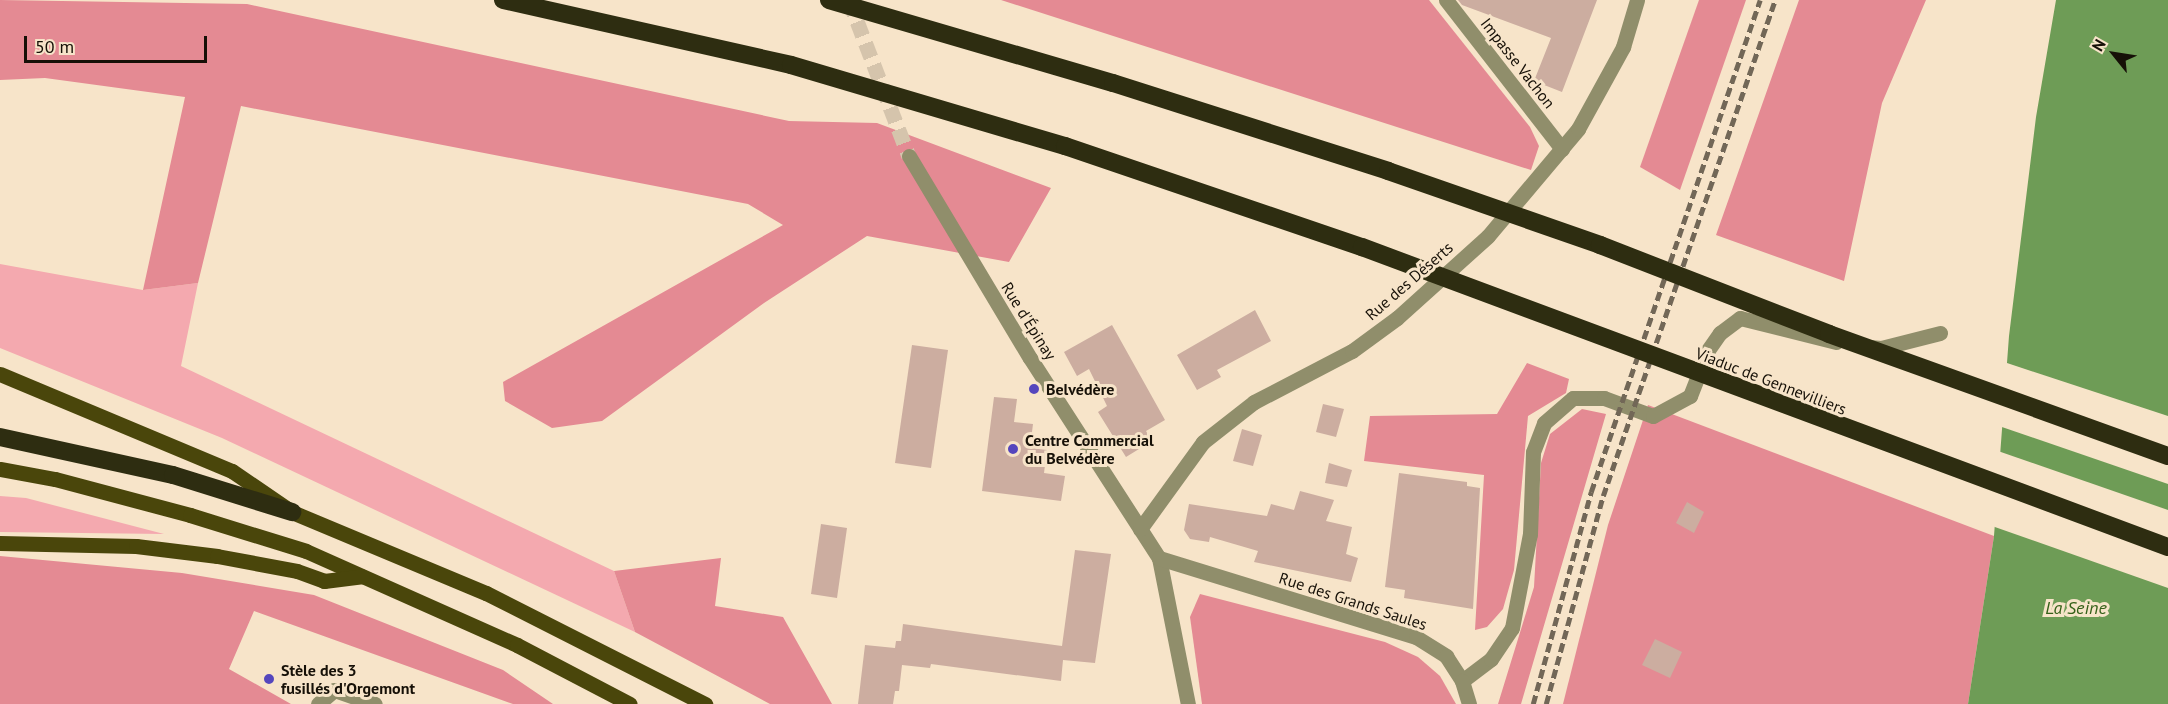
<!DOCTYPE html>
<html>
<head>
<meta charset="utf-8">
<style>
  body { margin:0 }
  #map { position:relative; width:2168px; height:704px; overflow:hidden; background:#f7e4c9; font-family:"PT Sans",sans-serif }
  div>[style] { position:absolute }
  .green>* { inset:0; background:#f4a9af }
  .forest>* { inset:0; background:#e48a93 }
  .water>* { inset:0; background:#6e9c56 }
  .pier>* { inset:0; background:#f7e4c9 }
  .building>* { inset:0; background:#ccada0 }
  .minor-tunnel>* { height:15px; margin-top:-7.5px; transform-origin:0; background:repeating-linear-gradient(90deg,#d5c4ac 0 15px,transparent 0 23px) }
  .minor>* { height:15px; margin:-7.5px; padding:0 7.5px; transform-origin:7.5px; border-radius:7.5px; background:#908e6b }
  .primary>* { height:15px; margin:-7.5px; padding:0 7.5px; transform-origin:7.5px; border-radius:7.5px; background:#4a460b }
  .motorway>* { height:18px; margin:-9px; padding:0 9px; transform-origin:9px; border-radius:9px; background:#2e2d11 }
  .rail>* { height:4.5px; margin-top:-2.25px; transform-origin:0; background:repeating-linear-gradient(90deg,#726757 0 9px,transparent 0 13.5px) }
  .motorway-bridge>* { height:18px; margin:-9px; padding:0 9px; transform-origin:9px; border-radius:9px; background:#2e2d11 }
  .dots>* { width:16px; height:16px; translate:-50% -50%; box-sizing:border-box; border:3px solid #f7e4c9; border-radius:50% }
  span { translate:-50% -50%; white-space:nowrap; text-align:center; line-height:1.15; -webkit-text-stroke:6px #f7e4c9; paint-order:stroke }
  .street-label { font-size:16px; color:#161007 }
  .poi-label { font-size:16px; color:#161007; font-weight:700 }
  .left { translate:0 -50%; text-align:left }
  .water-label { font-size:18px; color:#356119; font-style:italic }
  .north { position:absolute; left:2084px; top:24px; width:60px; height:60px; -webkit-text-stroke:4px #f7e4c9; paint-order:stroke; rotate:300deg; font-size:16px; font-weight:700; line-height:24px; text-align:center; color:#161007 }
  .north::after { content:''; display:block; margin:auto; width:21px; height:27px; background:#161007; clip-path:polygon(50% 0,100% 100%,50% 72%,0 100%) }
  .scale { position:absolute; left:24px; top:36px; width:183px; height:27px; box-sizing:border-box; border:3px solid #161007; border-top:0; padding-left:8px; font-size:18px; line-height:21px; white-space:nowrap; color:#161007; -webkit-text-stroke:4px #f7e4c9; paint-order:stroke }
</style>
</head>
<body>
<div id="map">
  <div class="green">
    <i style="clip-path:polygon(0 264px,143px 290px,198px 283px,181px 366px,614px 571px,635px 632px,222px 438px,0 348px)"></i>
    <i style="clip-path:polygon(0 496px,26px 498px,164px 534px,0 532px)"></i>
  </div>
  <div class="forest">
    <i style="clip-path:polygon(0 0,247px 4px,789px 121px,877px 123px,1051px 188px,1009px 262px,867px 236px,764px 303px,602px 421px,552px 428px,505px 401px,503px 382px,783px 225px,748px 204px,241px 106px,198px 283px,143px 290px,185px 97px,45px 78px,0 80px)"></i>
    <i style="clip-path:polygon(1001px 0,1429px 0,1530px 127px,1539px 146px,1531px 170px)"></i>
    <i style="clip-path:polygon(1699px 0,1746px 0,1680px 190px,1640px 167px)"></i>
    <i style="clip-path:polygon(1799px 0,1926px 0,1882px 103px,1844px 281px,1716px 235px)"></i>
    <i style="clip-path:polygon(1527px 363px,1569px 379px,1566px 393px,1528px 416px,1514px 570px,1503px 609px,1487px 627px,1475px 630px,1484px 475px,1364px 461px,1370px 416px,1497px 414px)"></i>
    <i style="clip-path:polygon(1648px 405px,1994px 536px,1968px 704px,1563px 704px,1608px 525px)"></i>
    <i style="clip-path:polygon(1582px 409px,1606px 414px,1521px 704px,1498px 704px,1534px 587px,1541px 463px,1550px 434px)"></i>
    <i style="clip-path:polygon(0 556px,182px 573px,314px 595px,503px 670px,553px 704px,513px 704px,254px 611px,229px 669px,291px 704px,0 704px)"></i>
    <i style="clip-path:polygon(721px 558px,715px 606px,783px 617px,832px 704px,770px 704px,635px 632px,614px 571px)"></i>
    <i style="clip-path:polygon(1200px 594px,1385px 642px,1418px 657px,1440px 676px,1456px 704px,1202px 704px,1190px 617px)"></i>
  </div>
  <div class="water">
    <i style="clip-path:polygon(2056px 0,2168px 0,2168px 704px,1968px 704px,1994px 536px,2009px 336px,2036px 117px)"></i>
  </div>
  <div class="pier">
    <i style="clip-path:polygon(2004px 362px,2168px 416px,2168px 484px,1999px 426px)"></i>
    <i style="clip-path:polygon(1998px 451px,2168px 510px,2168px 588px,1992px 526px)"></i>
  </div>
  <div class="building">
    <i style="clip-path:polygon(1458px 0,1597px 0,1562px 92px,1534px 81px,1551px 38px,1462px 5px)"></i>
    <i style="clip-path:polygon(1255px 310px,1271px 341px,1217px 370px,1221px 377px,1197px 390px,1177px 355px)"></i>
    <i style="clip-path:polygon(1112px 325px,1165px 420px,1146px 431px,1152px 441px,1126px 457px,1098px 412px,1107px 406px,1089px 369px,1077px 376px,1064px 352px)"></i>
    <i style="clip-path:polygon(912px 345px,948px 350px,931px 468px,895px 463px)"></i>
    <i style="clip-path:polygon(994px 397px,1017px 399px,1014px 422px,1033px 424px,1030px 448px,1047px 450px,1044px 473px,1065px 476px,1061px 501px,982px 491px)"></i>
    <i style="clip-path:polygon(1323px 404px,1344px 409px,1336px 437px,1316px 432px)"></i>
    <i style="clip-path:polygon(1242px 429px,1262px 435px,1253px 466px,1233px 461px)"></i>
    <i style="clip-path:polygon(1329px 463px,1352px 470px,1347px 487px,1325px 483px)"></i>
    <i style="clip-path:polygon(1399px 473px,1467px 482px,1467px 486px,1480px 488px,1473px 609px,1404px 598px,1405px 590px,1385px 587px)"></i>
    <i style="clip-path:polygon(1300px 491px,1334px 500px,1326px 521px,1352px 527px,1346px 554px,1358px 558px,1351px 582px,1254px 562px,1258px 551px,1210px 537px,1209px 542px,1190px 539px,1184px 530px,1189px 504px,1267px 516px,1271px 504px,1294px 510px)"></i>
    <i style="clip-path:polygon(1687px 502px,1704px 512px,1694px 533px,1676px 523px)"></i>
    <i style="clip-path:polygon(821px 524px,847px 528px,837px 598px,811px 594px)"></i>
    <i style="clip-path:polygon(1075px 550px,1111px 554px,1095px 663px,1063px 660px,1061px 681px,931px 664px,930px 668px,902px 665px,899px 691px,895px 691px,893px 704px,858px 704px,865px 645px,895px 648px,896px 641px,901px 641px,903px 624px,1062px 646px)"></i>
    <i style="clip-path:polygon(1655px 639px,1682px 652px,1670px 678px,1642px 665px)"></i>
  </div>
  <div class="minor-tunnel">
    <i style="left:849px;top:0;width:167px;rotate:69deg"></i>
  </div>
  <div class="minor">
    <i style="left:1446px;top:0;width:189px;rotate:52.1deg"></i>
    <i style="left:909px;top:156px;width:235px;rotate:59.1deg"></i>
    <i style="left:1030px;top:358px;width:238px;rotate:57.2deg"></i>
    <i style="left:1159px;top:558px;width:149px;rotate:78.8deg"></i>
    <i style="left:1869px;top:347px;width:12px;rotate:5deg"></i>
    <i style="left:1881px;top:348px;width:61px;rotate:-14.3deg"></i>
    <i style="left:1140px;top:529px;width:107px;rotate:-54.1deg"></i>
    <i style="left:1203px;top:442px;width:65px;rotate:-38.1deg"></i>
    <i style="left:1254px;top:402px;width:110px;rotate:-27.5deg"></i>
    <i style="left:1352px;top:351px;width:56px;rotate:-36.3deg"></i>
    <i style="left:1397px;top:318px;width:122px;rotate:-42deg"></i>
    <i style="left:1488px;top:236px;width:140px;rotate:-49.9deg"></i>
    <i style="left:1578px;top:129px;width:94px;rotate:-61.2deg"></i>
    <i style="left:1623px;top:47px;width:49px;rotate:-73.4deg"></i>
    <i style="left:1159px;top:558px;width:269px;rotate:17.1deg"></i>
    <i style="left:1416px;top:637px;width:36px;rotate:32deg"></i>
    <i style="left:1446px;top:656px;width:30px;rotate:57deg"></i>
    <i style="left:1462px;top:681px;width:36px;rotate:-37deg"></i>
    <i style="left:1491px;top:659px;width:37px;rotate:-56deg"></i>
    <i style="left:1512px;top:628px;width:96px;rotate:-79.2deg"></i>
    <i style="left:1530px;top:534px;width:82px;rotate:-87.9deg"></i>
    <i style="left:1533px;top:452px;width:31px;rotate:-69deg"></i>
    <i style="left:1544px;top:423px;width:38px;rotate:-41deg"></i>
    <i style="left:1573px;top:398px;width:31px"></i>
    <i style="left:1604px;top:398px;width:52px;rotate:20.2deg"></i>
    <i style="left:1653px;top:416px;width:42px;rotate:-28.4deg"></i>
    <i style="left:1690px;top:396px;width:49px;rotate:-68.6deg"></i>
    <i style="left:1708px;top:350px;width:21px;rotate:-55deg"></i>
    <i style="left:1720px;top:333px;width:25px;rotate:-37deg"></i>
    <i style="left:1740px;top:318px;width:99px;rotate:14deg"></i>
    <i style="left:1462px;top:681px;width:24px;rotate:73deg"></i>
    <i style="left:318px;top:704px;width:21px;rotate:-41deg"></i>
    <i style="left:334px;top:690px;width:43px;rotate:18.9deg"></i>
  </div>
  <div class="primary">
    <i style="left:0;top:374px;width:251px;rotate:22.7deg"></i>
    <i style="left:232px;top:471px;width:73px;rotate:34.3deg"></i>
    <i style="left:292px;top:512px;width:210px;rotate:22.7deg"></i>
    <i style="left:486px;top:593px;width:246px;rotate:26.9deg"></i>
    <i style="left:0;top:469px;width:56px;rotate:10.3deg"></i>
    <i style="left:55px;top:479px;width:140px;rotate:14.9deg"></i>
    <i style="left:190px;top:515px;width:121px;rotate:17.2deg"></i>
    <i style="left:306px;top:551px;width:231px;rotate:24deg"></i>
    <i style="left:517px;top:645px;width:127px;rotate:27.6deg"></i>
    <i style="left:0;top:543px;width:136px;rotate:1.3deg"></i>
    <i style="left:136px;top:546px;width:82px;rotate:7deg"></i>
    <i style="left:217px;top:556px;width:81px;rotate:10.6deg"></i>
    <i style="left:297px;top:571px;width:29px;rotate:20deg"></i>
    <i style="left:324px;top:581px;width:38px;rotate:-7deg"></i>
  </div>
  <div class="motorway">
    <i style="left:503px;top:0;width:295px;rotate:12.7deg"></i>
    <i style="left:791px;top:65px;width:286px;rotate:16.5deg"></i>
    <i style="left:1065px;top:146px;width:314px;rotate:18.8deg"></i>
    <i style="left:829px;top:0;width:296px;rotate:16.3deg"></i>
    <i style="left:1113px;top:83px;width:289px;rotate:17.7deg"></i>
    <i style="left:0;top:437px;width:177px;rotate:12.4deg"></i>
    <i style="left:173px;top:475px;width:125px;rotate:17.3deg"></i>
  </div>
  <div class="rail">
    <i style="left:1533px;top:704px;width:220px;rotate:-74.7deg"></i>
    <i style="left:1591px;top:492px;width:520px;rotate:-71.04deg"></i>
    <i style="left:1546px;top:704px;width:216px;rotate:-74.7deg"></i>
    <i style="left:1603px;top:496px;width:525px;rotate:-70.87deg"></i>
  </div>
  <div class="motorway-bridge">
    <i style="left:1388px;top:171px;width:225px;rotate:19.2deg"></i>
    <i style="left:1600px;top:245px;width:246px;rotate:21.2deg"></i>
    <i style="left:1829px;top:334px;width:360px;rotate:19.8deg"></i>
    <i style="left:1362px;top:247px;width:860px;rotate:20.42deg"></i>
  </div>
  <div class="dots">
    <i style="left:1034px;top:389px;background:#5546bd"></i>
    <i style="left:1013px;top:449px;background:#5546bd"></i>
    <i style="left:269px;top:679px;background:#5546bd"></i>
  </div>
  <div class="street-label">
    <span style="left:1518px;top:63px;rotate:52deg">Impasse Vachon</span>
    <span style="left:1409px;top:281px;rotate:-41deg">Rue des Déserts</span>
    <span style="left:1029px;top:321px;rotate:58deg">Rue d'Épinay</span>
    <span style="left:1771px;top:381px;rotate:21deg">Viaduc de Gennevilliers</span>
    <span style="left:1353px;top:601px;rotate:18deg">Rue des Grands Saules</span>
  </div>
  <div class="poi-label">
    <span class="left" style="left:1046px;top:389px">Belvédère</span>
    <span class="left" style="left:1025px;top:449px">Centre Commercial<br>du Belvédère</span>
    <span class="left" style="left:281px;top:679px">Stèle des 3<br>fusillés d'Orgemont</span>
  </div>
  <div class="water-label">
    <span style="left:2076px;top:608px">La Seine</span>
  </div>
  <div class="north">N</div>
  <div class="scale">50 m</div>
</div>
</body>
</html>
